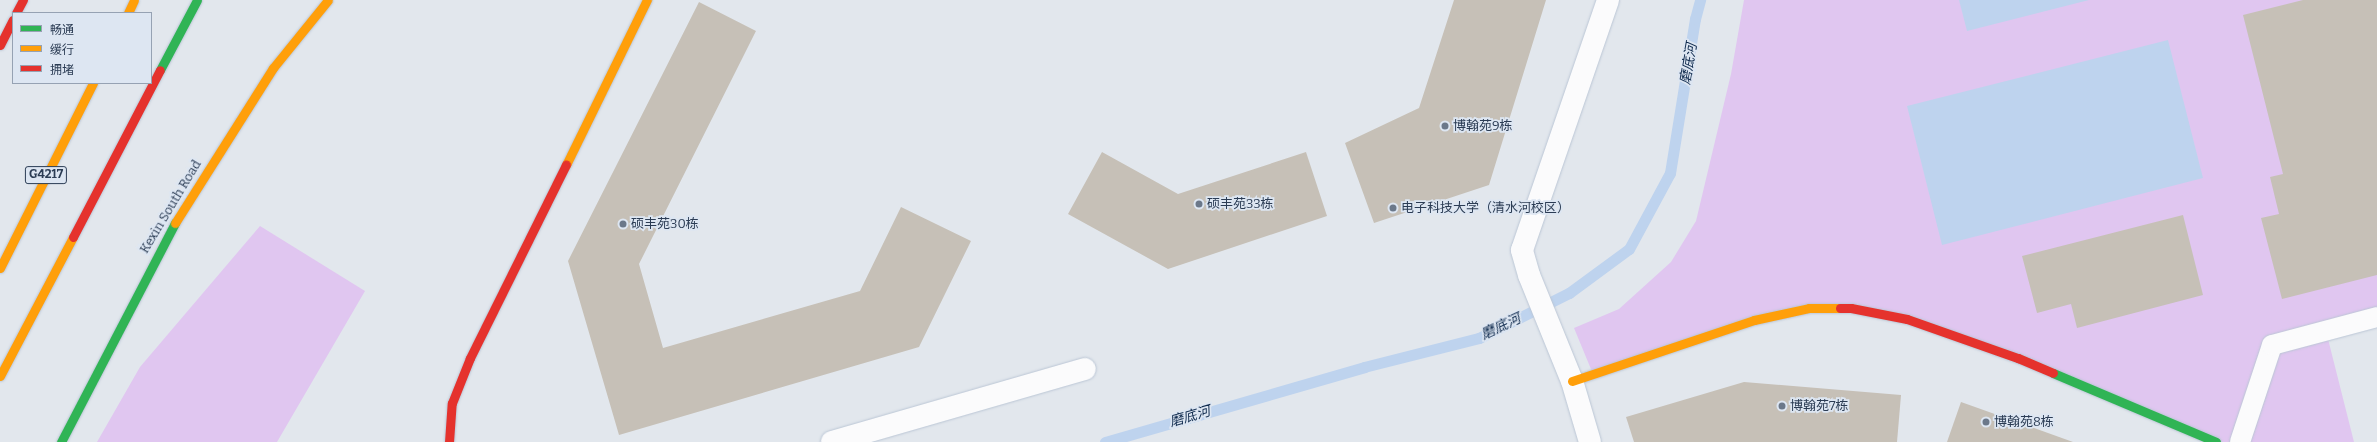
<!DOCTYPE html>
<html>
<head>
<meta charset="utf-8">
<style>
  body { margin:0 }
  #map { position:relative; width:2377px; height:442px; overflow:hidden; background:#e2e7ed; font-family:Bitter,"Noto Sans SC",serif }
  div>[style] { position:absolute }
  .green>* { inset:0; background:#e0c6f0 }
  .water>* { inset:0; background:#bed3ee }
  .stream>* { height:11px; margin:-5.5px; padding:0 5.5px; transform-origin:5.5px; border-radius:5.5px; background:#bed3ee }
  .building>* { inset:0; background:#c6c0b7 }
  .roads { filter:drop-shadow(0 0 1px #bbc6d5) drop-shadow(0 0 1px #bbc6d5) }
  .lane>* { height:20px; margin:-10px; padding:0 10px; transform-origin:10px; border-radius:10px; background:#fbfbfc }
  .street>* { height:22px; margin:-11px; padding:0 11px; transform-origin:11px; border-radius:11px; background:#fbfbfc }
  .fast>* { height:9px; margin:-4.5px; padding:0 4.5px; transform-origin:4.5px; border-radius:4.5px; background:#30b455 }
  .slow>* { height:9px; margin:-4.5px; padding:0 4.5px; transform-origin:4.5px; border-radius:4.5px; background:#ff9f0a }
  .jam>* { height:9px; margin:-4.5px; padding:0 4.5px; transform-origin:4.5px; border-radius:4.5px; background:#e5322d }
  .dots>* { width:11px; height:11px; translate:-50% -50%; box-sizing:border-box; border:2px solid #dde6f2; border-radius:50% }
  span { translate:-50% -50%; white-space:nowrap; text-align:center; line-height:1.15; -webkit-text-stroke:3.5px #dde6f2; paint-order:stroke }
  .shield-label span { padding:1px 3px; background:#dde6f2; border:1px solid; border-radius:3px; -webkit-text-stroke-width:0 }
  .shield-label { font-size:12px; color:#2b3c54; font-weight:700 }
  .poi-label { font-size:13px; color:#2b3c54 }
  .left { translate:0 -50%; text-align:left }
  .street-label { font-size:13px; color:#2b3c54 }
  .water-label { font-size:14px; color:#102b4e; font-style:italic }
  .legend { position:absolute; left:12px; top:12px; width:140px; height:72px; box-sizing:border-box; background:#dde6f2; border:1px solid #96a2b3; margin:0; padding:5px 7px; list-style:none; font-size:12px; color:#2b3c54 }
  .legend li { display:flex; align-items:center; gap:8px; height:20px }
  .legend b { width:20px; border:1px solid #96a2b3 }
</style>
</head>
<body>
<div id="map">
  <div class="green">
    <i style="clip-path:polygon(1744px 0,2377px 0,2377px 317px,2326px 331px,2354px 442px,2216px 442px,1907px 319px,1809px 308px,1593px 374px,1574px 328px,1619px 309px,1671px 262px,1696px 221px,1731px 74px)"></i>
    <i style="clip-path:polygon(260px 226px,365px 291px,277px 442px,97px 442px,140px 367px)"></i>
  </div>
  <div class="water">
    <i style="clip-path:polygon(1959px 0,2089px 0,1967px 31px)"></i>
    <i style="clip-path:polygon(2168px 40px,2203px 178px,1942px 245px,1907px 106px)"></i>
  </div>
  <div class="stream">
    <i style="left:1105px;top:442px;width:270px;rotate:-16.1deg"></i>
    <i style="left:1364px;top:367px;width:119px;rotate:-14.2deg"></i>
    <i style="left:1479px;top:338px;width:101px;rotate:-26.6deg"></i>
    <i style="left:1569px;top:293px;width:74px;rotate:-36.3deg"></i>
    <i style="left:1629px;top:249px;width:86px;rotate:-61.7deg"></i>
    <i style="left:1670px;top:173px;width:156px;rotate:-80.8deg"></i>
    <i style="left:1695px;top:19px;width:20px;rotate:-75deg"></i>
  </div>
  <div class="building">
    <i style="clip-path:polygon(1454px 0,1546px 0,1489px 185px,1374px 223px,1345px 143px,1419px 108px)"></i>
    <i style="clip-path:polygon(2303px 0,2377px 0,2377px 275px,2282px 299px,2261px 218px,2279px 214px,2270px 177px,2283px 174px,2243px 15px)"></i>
    <i style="clip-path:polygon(699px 2px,756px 31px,639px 264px,663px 348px,860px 291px,901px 207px,971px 241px,919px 347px,619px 435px,568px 261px)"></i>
    <i style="clip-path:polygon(1102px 152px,1178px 194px,1306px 152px,1327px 216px,1168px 269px,1068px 214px)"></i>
    <i style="clip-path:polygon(2183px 215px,2203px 295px,2077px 328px,2071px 304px,2037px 313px,2022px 256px)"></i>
    <i style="clip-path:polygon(1744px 382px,1901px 395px,1897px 442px,1634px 442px,1626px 417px)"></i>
    <i style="clip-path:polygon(1961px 402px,2073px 442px,1947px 442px)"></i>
  </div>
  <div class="roads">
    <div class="lane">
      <i style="left:2240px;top:442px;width:102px;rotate:-71.7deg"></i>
      <i style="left:2272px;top:345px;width:109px;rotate:-14.9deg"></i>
    </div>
    <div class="street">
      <i style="left:832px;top:442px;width:263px;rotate:-16.1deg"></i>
      <i style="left:1590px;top:442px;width:64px;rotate:-106.4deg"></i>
      <i style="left:1572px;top:381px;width:114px;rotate:-112.1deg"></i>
      <i style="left:1529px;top:275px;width:26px;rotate:-106deg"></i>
      <i style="left:1522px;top:250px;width:264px;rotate:-71deg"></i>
    </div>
    <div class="fast">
      <i style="left:160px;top:70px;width:79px;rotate:-62.1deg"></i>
      <i style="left:2053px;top:373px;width:177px;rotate:22.9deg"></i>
      <i style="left:61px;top:442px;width:247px;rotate:-62.5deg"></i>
    </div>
    <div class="slow">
      <i style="left:128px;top:13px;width:14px;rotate:-65deg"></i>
      <i style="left:566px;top:165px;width:184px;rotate:-63.9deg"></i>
      <i style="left:175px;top:223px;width:183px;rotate:-57.7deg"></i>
      <i style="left:273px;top:68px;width:87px;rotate:-51deg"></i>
      <i style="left:0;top:268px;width:207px;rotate:-63.3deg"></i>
      <i style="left:0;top:376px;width:157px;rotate:-62.3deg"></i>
      <i style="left:1572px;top:381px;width:192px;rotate:-18.5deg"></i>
      <i style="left:1754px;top:320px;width:56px;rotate:-12.3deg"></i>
      <i style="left:1809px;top:308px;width:31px"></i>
    </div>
    <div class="jam">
      <i style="left:16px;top:13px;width:15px;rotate:-62deg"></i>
      <i style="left:0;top:45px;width:28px;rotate:-63deg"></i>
      <i style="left:73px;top:237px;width:188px;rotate:-62.5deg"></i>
      <i style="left:1840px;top:308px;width:11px"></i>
      <i style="left:1851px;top:308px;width:57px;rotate:11.1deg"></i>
      <i style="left:1907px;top:319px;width:118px;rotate:19.4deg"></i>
      <i style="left:2018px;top:358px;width:38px;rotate:23deg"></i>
      <i style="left:449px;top:442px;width:39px;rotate:-86deg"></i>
      <i style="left:452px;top:403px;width:48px;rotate:-68.2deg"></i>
      <i style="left:470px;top:358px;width:216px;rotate:-63.6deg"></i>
    </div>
  </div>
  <div class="dots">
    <i style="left:1445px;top:126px;background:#6b788a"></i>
    <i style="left:1199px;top:204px;background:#6b788a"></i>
    <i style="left:1393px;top:208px;background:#6b788a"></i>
    <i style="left:623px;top:224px;background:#6b788a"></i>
    <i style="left:1782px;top:406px;background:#6b788a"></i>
    <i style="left:1986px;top:422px;background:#6b788a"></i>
  </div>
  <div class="shield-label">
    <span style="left:46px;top:175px">G4217</span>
  </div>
  <div class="poi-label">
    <span class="left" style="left:1453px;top:126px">博翰苑9栋</span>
    <span class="left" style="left:1207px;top:204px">硕丰苑33栋</span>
    <span class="left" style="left:1401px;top:208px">电子科技大学（清水河校区）</span>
    <span class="left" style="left:631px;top:224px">硕丰苑30栋</span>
    <span class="left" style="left:1790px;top:406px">博翰苑7栋</span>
    <span class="left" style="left:1994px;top:422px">博翰苑8栋</span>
  </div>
  <div class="street-label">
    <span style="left:171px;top:207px;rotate:-59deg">Kexin South Road</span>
  </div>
  <div class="water-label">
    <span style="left:1689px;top:64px;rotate:-80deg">磨底河</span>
    <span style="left:1501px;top:327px;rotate:-25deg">磨底河</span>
    <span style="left:1190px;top:417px;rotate:-16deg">磨底河</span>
  </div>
  <ul class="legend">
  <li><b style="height:5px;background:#30b455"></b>畅通</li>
  <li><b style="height:5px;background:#ff9f0a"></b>缓行</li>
  <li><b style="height:5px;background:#e5322d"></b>拥堵</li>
  </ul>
</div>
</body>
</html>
